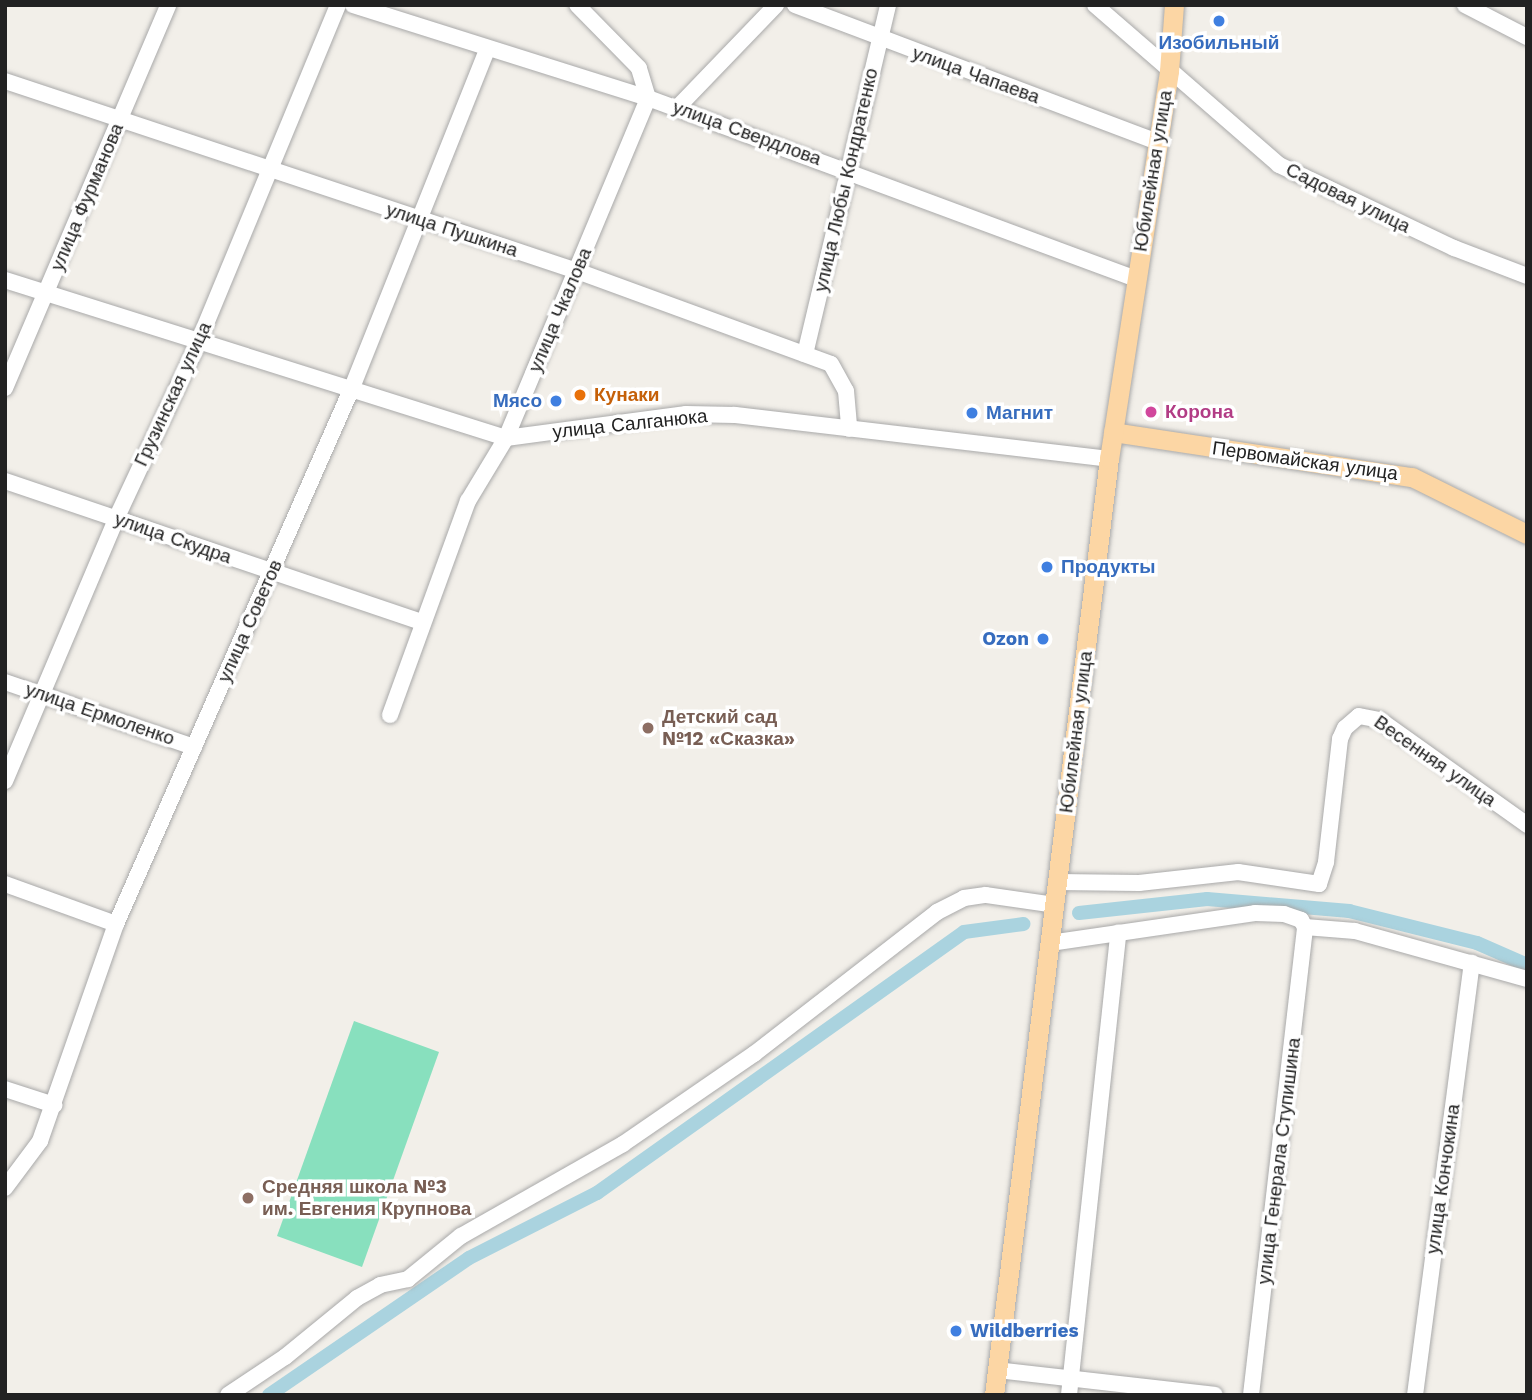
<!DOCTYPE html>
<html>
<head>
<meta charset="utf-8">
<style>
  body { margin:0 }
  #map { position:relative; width:1532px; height:1400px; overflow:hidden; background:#f2efe9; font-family:"Work Sans",sans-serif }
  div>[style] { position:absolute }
  .pitch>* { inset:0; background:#88e0be }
  .canal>* { height:14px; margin:-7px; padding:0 7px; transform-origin:7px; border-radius:7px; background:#aad3df }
  .roads { filter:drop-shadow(0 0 2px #a9a9a9) drop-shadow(0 0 2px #a9a9a9) }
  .minor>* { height:16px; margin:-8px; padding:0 8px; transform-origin:8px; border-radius:8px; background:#fff }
  .major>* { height:19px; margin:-9.5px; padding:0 9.5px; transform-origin:9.5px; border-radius:9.5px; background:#fcd6a4 }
  .dots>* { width:19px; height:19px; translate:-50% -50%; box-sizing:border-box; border:4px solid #fff; border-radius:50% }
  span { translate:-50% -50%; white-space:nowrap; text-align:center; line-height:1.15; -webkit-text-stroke:7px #fff; paint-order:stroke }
  .shop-label { font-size:19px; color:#366cbe; font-weight:700 }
  .right { translate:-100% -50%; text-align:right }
  .left { translate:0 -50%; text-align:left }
  .street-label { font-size:19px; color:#222 }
  .food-label { font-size:19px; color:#c56008; font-weight:700 }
  .hotel-label { font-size:19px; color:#b23c85; font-weight:700 }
  .education-label { font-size:19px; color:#785e54; font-weight:700 }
  .frame { position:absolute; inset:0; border:7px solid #222; pointer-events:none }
</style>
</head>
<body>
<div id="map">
  <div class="pitch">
    <i style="clip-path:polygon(354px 1021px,439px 1052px,362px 1267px,277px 1236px)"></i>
  </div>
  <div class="canal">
    <i style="left:1079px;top:913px;width:129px;rotate:-6.2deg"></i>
    <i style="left:1207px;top:899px;width:143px;rotate:4.8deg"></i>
    <i style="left:1349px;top:911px;width:132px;rotate:14deg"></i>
    <i style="left:1477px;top:943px;width:55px;rotate:23.7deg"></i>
    <i style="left:269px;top:1395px;width:242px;rotate:-34.4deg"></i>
    <i style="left:469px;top:1258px;width:144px;rotate:-26.9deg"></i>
    <i style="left:597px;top:1193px;width:450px;rotate:-35.4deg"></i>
    <i style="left:964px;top:932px;width:60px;rotate:-7.7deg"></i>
  </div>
  <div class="roads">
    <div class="minor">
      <i style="left:353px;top:5px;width:309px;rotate:17.5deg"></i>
      <i style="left:648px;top:98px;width:520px;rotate:20.35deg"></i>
      <i style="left:795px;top:5px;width:387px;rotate:20.7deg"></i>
      <i style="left:1095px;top:5px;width:244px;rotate:41deg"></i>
      <i style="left:1279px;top:165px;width:194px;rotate:25.4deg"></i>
      <i style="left:1454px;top:248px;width:78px;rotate:21deg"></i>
      <i style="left:1465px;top:5px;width:70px;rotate:27.3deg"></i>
      <i style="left:5px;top:81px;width:603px;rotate:18.37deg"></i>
      <i style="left:577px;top:271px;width:270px;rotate:20.1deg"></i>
      <i style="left:831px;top:364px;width:31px;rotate:61deg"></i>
      <i style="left:846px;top:391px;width:38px;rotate:85deg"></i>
      <i style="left:677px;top:108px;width:143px;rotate:-46.1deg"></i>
      <i style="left:5px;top:280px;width:525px;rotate:17.5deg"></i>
      <i style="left:506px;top:438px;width:182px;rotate:-7.6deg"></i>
      <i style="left:686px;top:414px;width:49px;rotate:1.2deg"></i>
      <i style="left:735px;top:415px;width:377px;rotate:6.7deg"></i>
      <i style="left:805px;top:354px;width:359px;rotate:-76.6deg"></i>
      <i style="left:5px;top:388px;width:416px;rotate:-66.9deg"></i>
      <i style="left:5px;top:481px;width:439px;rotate:18.7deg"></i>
      <i style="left:5px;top:682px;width:200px;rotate:19deg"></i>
      <i style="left:390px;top:715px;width:228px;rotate:-70deg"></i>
      <i style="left:468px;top:501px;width:74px;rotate:-58.9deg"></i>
      <i style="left:506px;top:438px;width:368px;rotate:-67.3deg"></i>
      <i style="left:648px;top:98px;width:31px;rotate:-107deg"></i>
      <i style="left:639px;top:68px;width:88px;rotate:-134.5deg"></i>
      <i style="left:5px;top:781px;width:285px;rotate:-67deg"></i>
      <i style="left:116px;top:519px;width:194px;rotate:-65deg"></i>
      <i style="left:198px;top:343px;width:366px;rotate:-67.5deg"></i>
      <i style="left:1057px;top:882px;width:82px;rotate:0.7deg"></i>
      <i style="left:1139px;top:883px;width:100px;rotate:-6.3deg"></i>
      <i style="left:1238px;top:872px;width:82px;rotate:8.4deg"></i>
      <i style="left:1319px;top:884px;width:23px;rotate:-72deg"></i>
      <i style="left:1326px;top:862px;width:124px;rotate:-83.5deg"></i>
      <i style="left:1340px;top:739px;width:12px;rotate:-66deg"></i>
      <i style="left:1345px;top:728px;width:18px;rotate:-41deg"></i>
      <i style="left:1359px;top:716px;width:21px;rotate:11deg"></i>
      <i style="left:1380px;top:720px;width:181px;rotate:35.5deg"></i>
      <i style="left:5px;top:884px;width:118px;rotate:19.8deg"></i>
      <i style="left:1050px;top:943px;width:207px;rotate:-8.3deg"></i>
      <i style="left:1255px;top:913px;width:29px;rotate:2deg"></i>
      <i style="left:1284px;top:914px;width:18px;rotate:19deg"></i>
      <i style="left:1301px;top:920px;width:8px;rotate:60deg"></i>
      <i style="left:1305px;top:927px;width:50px;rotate:4.6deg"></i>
      <i style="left:1355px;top:931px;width:179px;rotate:15.6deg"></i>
      <i style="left:5px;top:1089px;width:52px;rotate:18.1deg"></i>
      <i style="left:5px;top:1188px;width:59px;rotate:-53.3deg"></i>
      <i style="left:40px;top:1141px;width:230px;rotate:-70.7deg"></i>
      <i style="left:116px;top:924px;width:583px;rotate:-66.25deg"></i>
      <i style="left:351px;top:390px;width:368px;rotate:-68.2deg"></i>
      <i style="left:997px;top:1370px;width:219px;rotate:6.5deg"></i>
      <i style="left:228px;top:1395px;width:69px;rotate:-33.7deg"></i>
      <i style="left:285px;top:1357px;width:93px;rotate:-39.3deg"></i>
      <i style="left:357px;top:1298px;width:26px;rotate:-29deg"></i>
      <i style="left:380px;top:1285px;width:29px;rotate:-12deg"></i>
      <i style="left:408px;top:1279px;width:68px;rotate:-39.1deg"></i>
      <i style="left:461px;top:1236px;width:186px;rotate:-29.6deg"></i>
      <i style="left:623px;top:1144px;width:159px;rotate:-34.5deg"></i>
      <i style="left:754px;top:1054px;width:232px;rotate:-37.8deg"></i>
      <i style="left:937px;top:912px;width:30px;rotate:-27deg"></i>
      <i style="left:964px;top:898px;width:22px;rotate:-8deg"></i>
      <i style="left:986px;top:895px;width:70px;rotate:8.2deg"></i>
      <i style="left:1069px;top:1395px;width:465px;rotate:-83.9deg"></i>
      <i style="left:1251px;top:1395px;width:471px;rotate:-83.4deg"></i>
      <i style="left:1415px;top:1395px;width:436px;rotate:-82.5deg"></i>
    </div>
    <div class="major">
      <i style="left:1113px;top:432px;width:302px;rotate:8.6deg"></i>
      <i style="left:1412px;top:477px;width:128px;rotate:26.4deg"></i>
      <i style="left:994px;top:1395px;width:943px;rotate:-83deg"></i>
      <i style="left:1109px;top:459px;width:393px;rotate:-81.2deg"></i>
      <i style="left:1169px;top:71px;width:66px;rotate:-85.7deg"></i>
    </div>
  </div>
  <div class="dots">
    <i style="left:1219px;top:21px;background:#3f7fe0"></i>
    <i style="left:580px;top:395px;background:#e8710a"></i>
    <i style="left:556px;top:401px;background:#3f7fe0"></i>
    <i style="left:1151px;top:412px;background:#d1479c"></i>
    <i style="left:972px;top:413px;background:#3f7fe0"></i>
    <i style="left:1047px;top:567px;background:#3f7fe0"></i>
    <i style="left:1043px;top:639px;background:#3f7fe0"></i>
    <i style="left:648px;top:728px;background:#8d6e63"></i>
    <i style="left:248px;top:1198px;background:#8d6e63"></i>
    <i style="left:956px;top:1331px;background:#3f7fe0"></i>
  </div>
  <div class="shop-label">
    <span style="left:1219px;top:43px">Изобильный</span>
    <span class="right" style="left:542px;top:401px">Мясо</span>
    <span class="left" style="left:986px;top:413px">Магнит</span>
    <span class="left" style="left:1061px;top:567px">Продукты</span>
    <span class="right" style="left:1029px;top:639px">Ozon</span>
    <span class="left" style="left:970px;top:1331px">Wildberries</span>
  </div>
  <div class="street-label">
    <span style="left:976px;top:75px;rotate:20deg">улица Чапаева</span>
    <span style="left:747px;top:133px;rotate:20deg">улица Свердлова</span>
    <span style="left:1153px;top:171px;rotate:-81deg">Юбилейная улица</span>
    <span style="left:846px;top:180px;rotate:-77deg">улица Любы Кондратенко</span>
    <span style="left:87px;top:197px;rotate:-67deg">улица Фурманова</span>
    <span style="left:1348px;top:198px;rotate:26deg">Садовая улица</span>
    <span style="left:452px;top:230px;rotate:18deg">улица Пушкина</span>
    <span style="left:560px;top:310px;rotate:-67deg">улица Чкалова</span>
    <span style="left:173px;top:394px;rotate:-65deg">Грузинская улица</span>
    <span style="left:630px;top:424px;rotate:-6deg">улица Салганюка</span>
    <span style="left:1305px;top:461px;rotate:8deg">Первомайская улица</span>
    <span style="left:173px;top:538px;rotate:19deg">улица Скудра</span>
    <span style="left:250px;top:621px;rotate:-66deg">улица Советов</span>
    <span style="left:100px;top:714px;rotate:19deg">улица Ермоленко</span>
    <span style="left:1076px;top:732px;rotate:-83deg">Юбилейная улица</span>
    <span style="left:1435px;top:761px;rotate:35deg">Весенняя улица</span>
    <span style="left:1279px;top:1161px;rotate:-83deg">улица Генерала Ступишина</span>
    <span style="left:1443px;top:1179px;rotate:-82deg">улица Кончокина</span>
  </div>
  <div class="food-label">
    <span class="left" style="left:594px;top:395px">Кунаки</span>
  </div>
  <div class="hotel-label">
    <span class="left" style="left:1165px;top:412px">Корона</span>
  </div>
  <div class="education-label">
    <span class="left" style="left:662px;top:728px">Детский сад<br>№12 «Сказка»</span>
    <span class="left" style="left:262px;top:1198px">Средняя школа №3<br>им. Евгения Крупнова</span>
  </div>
  <div class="frame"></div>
</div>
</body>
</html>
